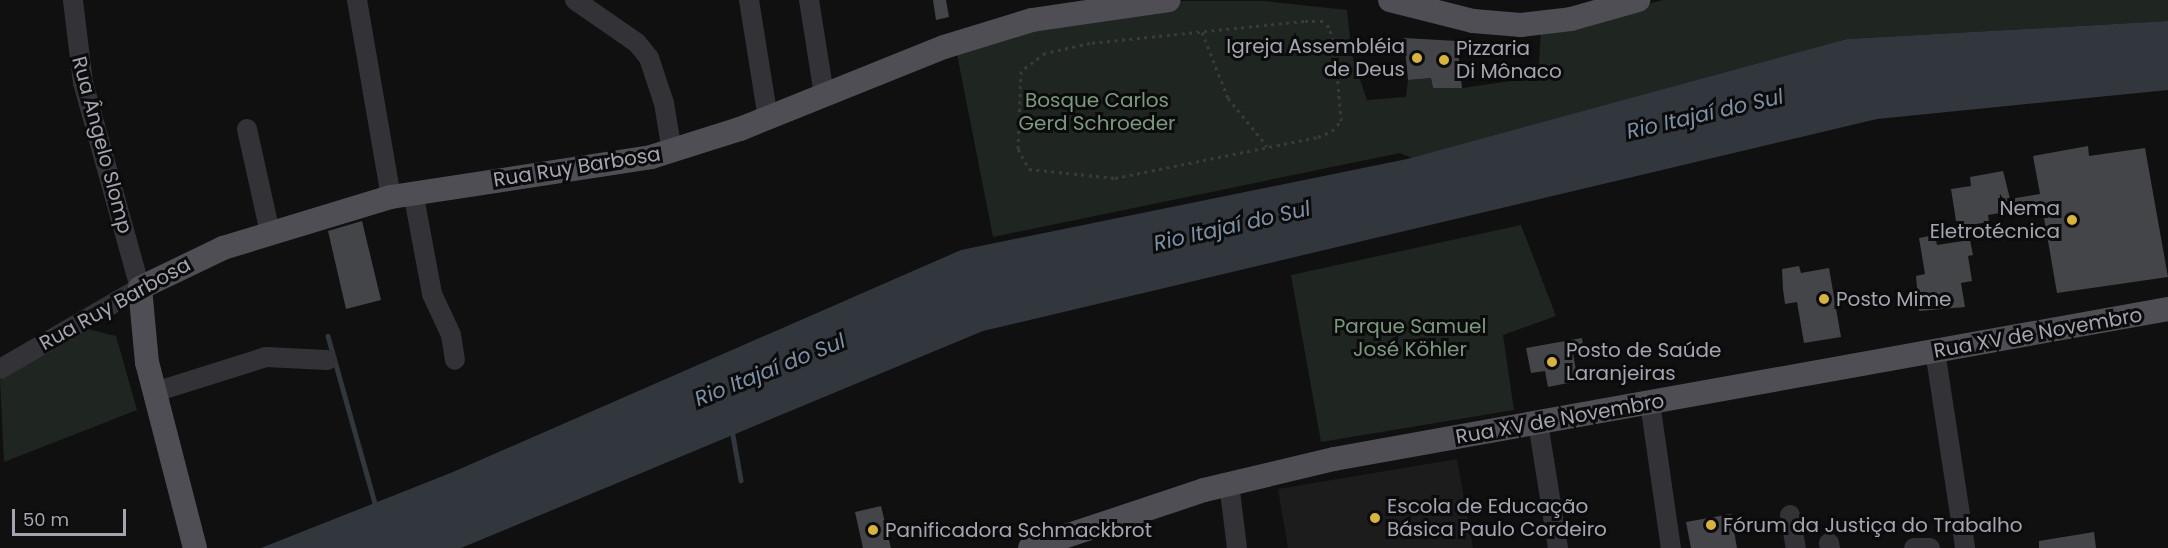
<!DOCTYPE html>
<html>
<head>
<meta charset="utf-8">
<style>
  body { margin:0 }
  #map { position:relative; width:2168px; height:548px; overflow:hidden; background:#101011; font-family:Poppins,sans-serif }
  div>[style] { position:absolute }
  .built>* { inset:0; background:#1c1c1d }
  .green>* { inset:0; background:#1f2520 }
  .water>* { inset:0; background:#31373d }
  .stream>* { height:4.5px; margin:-2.25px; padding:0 2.25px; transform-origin:2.25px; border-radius:2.25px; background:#31373d }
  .building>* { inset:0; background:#444549 }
  .path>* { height:3px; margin-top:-1.5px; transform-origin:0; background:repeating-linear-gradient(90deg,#393a3e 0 3px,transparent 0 7.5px) }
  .minor>* { height:20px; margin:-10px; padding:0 10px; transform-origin:10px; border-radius:10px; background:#333337 }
  .major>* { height:24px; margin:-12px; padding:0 12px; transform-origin:12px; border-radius:12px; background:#4e4e54 }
  .dots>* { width:16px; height:16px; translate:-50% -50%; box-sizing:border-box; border:3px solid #0b0b0c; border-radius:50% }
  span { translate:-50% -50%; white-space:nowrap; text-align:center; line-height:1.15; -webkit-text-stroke:6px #0b0b0c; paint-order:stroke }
  .poi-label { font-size:20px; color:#a3a5b0 }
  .right { translate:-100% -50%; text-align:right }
  .left { translate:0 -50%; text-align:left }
  .park-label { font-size:20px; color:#7c9980 }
  .street-label { font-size:20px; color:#a3a5b0 }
  .water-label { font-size:21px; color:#7d90a7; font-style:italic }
  .scale { position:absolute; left:12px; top:509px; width:114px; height:27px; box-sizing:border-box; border:3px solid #a3a5b0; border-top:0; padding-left:8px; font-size:18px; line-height:21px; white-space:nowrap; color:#a3a5b0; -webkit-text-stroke:4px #0b0b0c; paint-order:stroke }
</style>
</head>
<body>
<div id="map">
  <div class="built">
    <i style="clip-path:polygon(1457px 459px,1473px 548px,1288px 548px,1278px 489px)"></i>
  </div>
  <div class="green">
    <i style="clip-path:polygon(1663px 0,2168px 0,2168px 21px,1847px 39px,1412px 158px,1400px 153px,993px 237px,955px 44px,1177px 1px,1264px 1px,1347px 10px,1352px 55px,1367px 100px,1406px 97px,1408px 80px,1431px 78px,1433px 88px,1462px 88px,1538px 77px,1541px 32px)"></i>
    <i style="clip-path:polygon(1521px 225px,1556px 316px,1503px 335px,1514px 410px,1321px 442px,1291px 275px)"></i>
    <i style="clip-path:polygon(83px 328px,116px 336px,137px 410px,4px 462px,0 380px)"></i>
  </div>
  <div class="water">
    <i style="clip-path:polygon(2168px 21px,2168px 90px,1877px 119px,983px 331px,461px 548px,261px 548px,453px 472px,961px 250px,1407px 159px,1847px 39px)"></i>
  </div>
  <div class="stream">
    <i style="left:328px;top:336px;width:178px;rotate:74.3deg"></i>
    <i style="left:732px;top:430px;width:51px;rotate:79.8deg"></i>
  </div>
  <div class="building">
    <i style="clip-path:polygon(933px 0,946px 0,949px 17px,936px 20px)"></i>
    <i style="clip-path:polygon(1404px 38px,1457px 41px,1462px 88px,1433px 88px,1431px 78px,1408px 80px)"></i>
    <i style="clip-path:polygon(2088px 146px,2089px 156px,2145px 148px,2168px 277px,2057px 293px,2042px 206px,1988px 215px,1989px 222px,1957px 227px,1951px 189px,1971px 186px,1970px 177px,2003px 171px,2010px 199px,2040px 194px,2033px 156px)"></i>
    <i style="clip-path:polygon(362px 221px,381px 300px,346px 309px,328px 231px)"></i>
    <i style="clip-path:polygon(1935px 235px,1937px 245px,1970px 240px,1973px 255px,1968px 256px,1972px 281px,1961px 283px,1965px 307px,1919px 311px,1916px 276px,1925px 274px,1919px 238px)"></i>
    <i style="clip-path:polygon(1799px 266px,1801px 273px,1829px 268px,1841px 337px,1804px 343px,1797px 302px,1785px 304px,1783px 289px,1782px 269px)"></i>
    <i style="clip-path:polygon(1582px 338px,1584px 352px,1573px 354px,1578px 381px,1548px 387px,1545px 371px,1531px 373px,1526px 348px)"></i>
    <i style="clip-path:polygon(881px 506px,891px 548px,863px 548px,855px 512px)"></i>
    <i style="clip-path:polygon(1731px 514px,1737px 548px,1691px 548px,1686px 522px)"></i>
    <i style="clip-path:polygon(2094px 532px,2096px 548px,2039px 548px,2039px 541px)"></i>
  </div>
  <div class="path">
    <i style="left:1202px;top:32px;width:71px;rotate:68.5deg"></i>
    <i style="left:1228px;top:98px;width:62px;rotate:50.9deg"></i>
    <i style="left:1335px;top:48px;width:22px;rotate:-106deg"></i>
    <i style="left:1329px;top:27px;width:8px;rotate:-135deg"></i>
    <i style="left:1323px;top:21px;width:19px;rotate:180deg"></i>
    <i style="left:1304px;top:21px;width:215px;rotate:174.1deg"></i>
    <i style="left:1090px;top:43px;width:46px;rotate:167.5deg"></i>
    <i style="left:1045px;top:53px;width:30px;rotate:143deg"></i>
    <i style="left:1021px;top:71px;width:78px;rotate:92.2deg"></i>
    <i style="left:1018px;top:149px;width:23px;rotate:61deg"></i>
    <i style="left:1029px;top:169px;width:86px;rotate:6deg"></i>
    <i style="left:1115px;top:178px;width:207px;rotate:-11.4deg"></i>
    <i style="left:1318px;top:137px;width:15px;rotate:-23deg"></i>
    <i style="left:1332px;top:131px;width:13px;rotate:-48deg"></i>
    <i style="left:1341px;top:121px;width:73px;rotate:-94.7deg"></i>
    <i style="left:1335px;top:48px;width:16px;rotate:-11deg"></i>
  </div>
  <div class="minor">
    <i style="left:357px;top:0;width:200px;rotate:80.2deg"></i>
    <i style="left:575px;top:0;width:75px;rotate:34.7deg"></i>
    <i style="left:637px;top:43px;width:19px;rotate:51deg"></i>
    <i style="left:649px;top:58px;width:47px;rotate:71.6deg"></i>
    <i style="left:664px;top:103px;width:50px;rotate:80.7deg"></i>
    <i style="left:749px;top:0;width:120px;rotate:80.9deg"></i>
    <i style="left:809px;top:0;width:96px;rotate:81deg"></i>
    <i style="left:247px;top:129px;width:107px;rotate:77.5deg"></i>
    <i style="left:413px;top:192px;width:104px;rotate:79.4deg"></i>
    <i style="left:432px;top:294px;width:45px;rotate:65.1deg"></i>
    <i style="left:451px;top:335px;width:25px;rotate:81deg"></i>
    <i style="left:1935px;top:351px;width:199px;rotate:81.3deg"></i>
    <i style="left:0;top:369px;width:162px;rotate:-30.1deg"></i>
    <i style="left:140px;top:288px;width:213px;rotate:-105.5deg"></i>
    <i style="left:83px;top:83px;width:84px;rotate:-96.9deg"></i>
    <i style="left:155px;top:392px;width:116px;rotate:-17.5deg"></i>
    <i style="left:266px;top:357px;width:61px;rotate:2.8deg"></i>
    <i style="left:1650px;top:403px;width:147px;rotate:81.8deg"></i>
    <i style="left:1538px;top:423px;width:127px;rotate:80.9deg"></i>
    <i style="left:1229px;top:483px;width:65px;rotate:83deg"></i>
    <i style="left:1790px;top:515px;width:34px;rotate:80deg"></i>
    <i style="left:1829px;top:543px;width:5px;rotate:79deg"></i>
    <i style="left:1914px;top:548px;width:16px"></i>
  </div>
  <div class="major">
    <i style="left:1390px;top:0;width:86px;rotate:14.2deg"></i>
    <i style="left:1473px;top:21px;width:48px;rotate:4.8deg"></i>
    <i style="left:1521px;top:25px;width:50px;rotate:-6.8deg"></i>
    <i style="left:1571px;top:19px;width:70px;rotate:-15.8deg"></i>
    <i style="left:195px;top:548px;width:191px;rotate:-104.5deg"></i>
    <i style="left:147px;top:363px;width:75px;rotate:-95.3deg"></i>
    <i style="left:140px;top:288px;width:92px;rotate:-25.7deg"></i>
    <i style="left:223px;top:248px;width:176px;rotate:-16.9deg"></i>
    <i style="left:391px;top:197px;width:263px;rotate:-8.7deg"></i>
    <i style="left:651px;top:157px;width:93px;rotate:-17.5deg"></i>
    <i style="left:740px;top:129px;width:220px;rotate:-21.9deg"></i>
    <i style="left:944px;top:47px;width:92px;rotate:-17.1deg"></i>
    <i style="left:1032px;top:20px;width:138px;rotate:-8.3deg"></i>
    <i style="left:1030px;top:548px;width:183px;rotate:-18.4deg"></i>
    <i style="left:1204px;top:490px;width:134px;rotate:-13.4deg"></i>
    <i style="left:1334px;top:459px;width:847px;rotate:-10.2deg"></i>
  </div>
  <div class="dots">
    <i style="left:1417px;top:58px;background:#d8b340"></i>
    <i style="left:1444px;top:60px;background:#d8b340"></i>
    <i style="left:2072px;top:220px;background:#d8b340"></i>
    <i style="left:1824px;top:299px;background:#d8b340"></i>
    <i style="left:1552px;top:362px;background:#d8b340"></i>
    <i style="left:1375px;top:518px;background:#d8b340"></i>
    <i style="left:1711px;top:525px;background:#d8b340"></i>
    <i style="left:873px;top:530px;background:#d8b340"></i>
  </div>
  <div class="poi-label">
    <span class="right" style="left:1405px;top:58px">Igreja Assembléia<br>de Deus</span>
    <span class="left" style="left:1456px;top:60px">Pizzaria<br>Di Mônaco</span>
    <span class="right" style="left:2060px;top:220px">Nema<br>Eletrotécnica</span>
    <span class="left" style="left:1836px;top:299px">Posto Mime</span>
    <span class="left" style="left:1566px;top:362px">Posto de Saúde<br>Laranjeiras</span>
    <span class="left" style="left:1387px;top:518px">Escola de Educação<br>Básica Paulo Cordeiro</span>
    <span class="left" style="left:1723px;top:525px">Fórum da Justiça do Trabalho</span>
    <span class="left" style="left:885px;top:530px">Panificadora Schmackbrot</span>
  </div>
  <div class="park-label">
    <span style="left:1097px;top:112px">Bosque Carlos<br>Gerd Schroeder</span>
    <span style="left:1410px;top:338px">Parque Samuel<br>José Köhler</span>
  </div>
  <div class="street-label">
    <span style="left:102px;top:145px;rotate:75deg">Rua Ângelo Slomp</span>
    <span style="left:577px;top:167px;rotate:-9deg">Rua Ruy Barbosa</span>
    <span style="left:115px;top:304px;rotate:-29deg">Rua Ruy Barbosa</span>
    <span style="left:2038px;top:333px;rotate:-10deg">Rua XV de Novembro</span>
    <span style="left:1560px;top:419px;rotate:-10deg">Rua XV de Novembro</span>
  </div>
  <div class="water-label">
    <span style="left:1705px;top:114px;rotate:-13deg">Rio Itajaí do Sul</span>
    <span style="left:1232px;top:226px;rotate:-13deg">Rio Itajaí do Sul</span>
    <span style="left:770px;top:370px;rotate:-22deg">Rio Itajaí do Sul</span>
  </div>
  <div class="scale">50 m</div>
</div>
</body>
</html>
